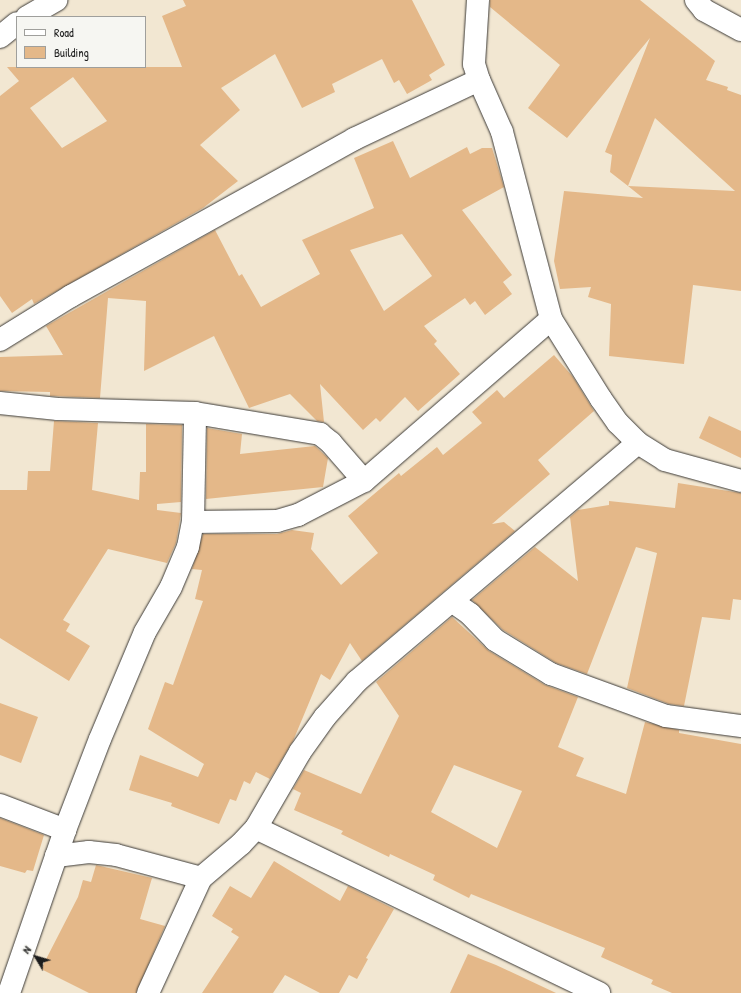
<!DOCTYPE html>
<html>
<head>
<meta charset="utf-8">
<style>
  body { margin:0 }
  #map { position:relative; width:741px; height:993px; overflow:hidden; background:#f2e7d2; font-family:"Patrick Hand",sans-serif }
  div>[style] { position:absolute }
  .building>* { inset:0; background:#e4b889 }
  .roads { filter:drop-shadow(0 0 1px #3c3a37) drop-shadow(0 0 1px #3c3a37) }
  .minor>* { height:22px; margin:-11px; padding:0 11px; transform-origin:11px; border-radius:11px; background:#fff }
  span { translate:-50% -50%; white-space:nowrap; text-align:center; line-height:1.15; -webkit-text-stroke:3px #f6f6f2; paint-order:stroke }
  .legend { position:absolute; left:16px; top:16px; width:130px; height:52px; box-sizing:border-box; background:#f6f6f2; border:1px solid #9f9f9c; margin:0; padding:5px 7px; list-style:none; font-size:12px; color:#1c1c1c }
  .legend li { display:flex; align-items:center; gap:8px; height:20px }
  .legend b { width:20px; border:1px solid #9f9f9c }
  .north { position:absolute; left:16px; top:937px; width:40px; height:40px; -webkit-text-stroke:3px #f6f6f2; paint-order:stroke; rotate:308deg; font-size:11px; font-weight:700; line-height:16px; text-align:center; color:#1c1c1c }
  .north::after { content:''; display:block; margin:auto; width:14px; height:18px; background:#1c1c1c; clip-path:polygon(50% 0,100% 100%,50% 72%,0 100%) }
</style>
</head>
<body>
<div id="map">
  <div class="building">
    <i style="clip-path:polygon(evenodd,183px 0,412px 0,445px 65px,429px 75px,432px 80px,407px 94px,399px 80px,394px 83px,382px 59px,332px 84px,335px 92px,302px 108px,275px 54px,221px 88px,240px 110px,200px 145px,238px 181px,203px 208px,34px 304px,32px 299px,12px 313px,0 296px,0 96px,19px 81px,7px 67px,182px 67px,162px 16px,186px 6px,183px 0,73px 77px,107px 121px,62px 148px,30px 108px,73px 77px)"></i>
    <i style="clip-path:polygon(490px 0,640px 0,715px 61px,706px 80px,728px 87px,727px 90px,741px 95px,741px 291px,693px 285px,684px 364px,609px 356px,611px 304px,588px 297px,591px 287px,560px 289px,554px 261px,564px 191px,643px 198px,628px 186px,735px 191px,655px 118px,628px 186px,610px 172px,612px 155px,605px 152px,650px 38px,567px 138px,528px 108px,560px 65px,490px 7px)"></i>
    <i style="clip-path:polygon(evenodd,393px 141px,410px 178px,467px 147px,470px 154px,482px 148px,492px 148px,504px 187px,462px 210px,512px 275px,503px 282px,512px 294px,485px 315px,475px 301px,470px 305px,465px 298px,424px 326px,437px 341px,434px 344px,460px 374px,418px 411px,405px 397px,380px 422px,376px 418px,363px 430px,320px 384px,324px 422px,317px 421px,290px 394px,249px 408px,214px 336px,144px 371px,146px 301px,108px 298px,100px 398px,50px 396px,50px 392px,0 391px,0 357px,63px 355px,46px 326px,215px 230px,239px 276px,242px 274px,261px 307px,320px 274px,302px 240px,374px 208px,354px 158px,393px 141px,402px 234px,432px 276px,384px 311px,350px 250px,402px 234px)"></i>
    <i style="clip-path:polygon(554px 355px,573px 377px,594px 411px,538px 460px,550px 474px,492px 524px,504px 522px,515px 531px,362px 661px,350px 643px,330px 680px,321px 674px,293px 741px,270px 779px,256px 772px,250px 784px,244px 781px,236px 801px,230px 799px,219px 824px,171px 806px,172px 803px,129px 790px,140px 755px,198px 777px,204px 764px,148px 729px,165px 682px,173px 685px,203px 601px,195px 599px,202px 570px,192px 569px,203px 534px,277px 534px,292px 530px,314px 533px,311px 549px,341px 585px,378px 553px,348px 516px,399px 473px,401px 476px,437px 447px,443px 455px,482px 423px,472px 412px,497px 390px,504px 398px)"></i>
    <i style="clip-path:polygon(709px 416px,741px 431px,741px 458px,699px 438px)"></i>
    <i style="clip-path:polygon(54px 421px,98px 423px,92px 490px,139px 500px,140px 472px,146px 472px,146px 424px,182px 425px,181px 502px,157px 504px,157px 510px,181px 513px,176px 543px,167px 563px,108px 549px,63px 620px,70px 624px,66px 631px,90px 646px,69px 681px,0 638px,0 490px,27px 490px,28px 471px,50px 471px)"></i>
    <i style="clip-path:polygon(207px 428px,242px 434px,240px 454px,315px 446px,328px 458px,323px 487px,206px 499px)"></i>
    <i style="clip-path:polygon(678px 483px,741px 493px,741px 600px,733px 599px,730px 620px,702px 617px,684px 706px,669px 704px,627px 688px,657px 553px,636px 547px,587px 674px,556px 663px,503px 630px,472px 600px,535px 547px,578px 581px,570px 517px,578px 510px,609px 505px,609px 501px,675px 508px)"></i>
    <i style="clip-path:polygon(evenodd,452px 617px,489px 651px,545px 685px,578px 697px,558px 747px,584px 758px,576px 776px,626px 794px,645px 722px,679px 730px,679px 733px,741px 744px,741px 993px,672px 993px,651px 984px,653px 980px,601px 957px,605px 948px,471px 894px,469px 898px,433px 880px,435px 875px,390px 854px,389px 857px,341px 834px,343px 831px,294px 810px,301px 793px,293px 789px,304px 770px,361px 794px,399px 716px,376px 682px,452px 617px,454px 765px,522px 791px,497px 848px,431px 812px,454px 765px)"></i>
    <i style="clip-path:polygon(0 703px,38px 717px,21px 763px,0 755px)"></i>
    <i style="clip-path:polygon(0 818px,44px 835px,33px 871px,27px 870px,25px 873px,0 866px)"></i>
    <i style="clip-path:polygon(274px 861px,340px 901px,348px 886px,394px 909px,366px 958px,368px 959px,357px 979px,349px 975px,339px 993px,320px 993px,285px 975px,273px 993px,202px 993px,239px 937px,231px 932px,233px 929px,212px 916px,230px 886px,251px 898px)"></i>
    <i style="clip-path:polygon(96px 865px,152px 878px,140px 919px,165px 926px,136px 993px,89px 993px,41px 969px,78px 897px,83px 880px,91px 882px)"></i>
    <i style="clip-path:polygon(468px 954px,496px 965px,556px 993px,450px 993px)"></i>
  </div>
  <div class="roads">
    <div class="minor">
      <i style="left:478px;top:0;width:64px;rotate:93.6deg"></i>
      <i style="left:474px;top:64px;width:17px;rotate:73deg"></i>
      <i style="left:479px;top:80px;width:57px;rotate:66.1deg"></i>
      <i style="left:502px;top:132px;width:193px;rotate:75.3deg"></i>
      <i style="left:551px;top:319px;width:94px;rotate:58deg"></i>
      <i style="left:601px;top:399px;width:29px;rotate:55deg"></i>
      <i style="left:618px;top:423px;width:28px;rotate:45deg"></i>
      <i style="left:638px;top:443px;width:32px;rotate:32deg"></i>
      <i style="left:665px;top:460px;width:79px;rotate:15.4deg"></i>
      <i style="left:696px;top:0;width:13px;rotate:51deg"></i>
      <i style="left:704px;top:10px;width:42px;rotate:28.4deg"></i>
      <i style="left:27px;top:17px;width:34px;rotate:-30deg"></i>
      <i style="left:0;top:37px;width:22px;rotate:-39deg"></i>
      <i style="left:0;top:340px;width:84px;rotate:-31.8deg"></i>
      <i style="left:71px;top:296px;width:324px;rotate:-29deg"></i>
      <i style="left:354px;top:139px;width:138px;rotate:-25.3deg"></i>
      <i style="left:0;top:403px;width:58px;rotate:5.9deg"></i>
      <i style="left:58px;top:409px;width:137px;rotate:1.7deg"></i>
      <i style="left:195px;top:413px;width:127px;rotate:9.5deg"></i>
      <i style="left:320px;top:434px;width:14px;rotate:39deg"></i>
      <i style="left:331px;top:443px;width:50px;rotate:49deg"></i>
      <i style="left:193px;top:522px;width:109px;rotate:-88.9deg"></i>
      <i style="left:453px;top:602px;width:21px;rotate:35deg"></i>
      <i style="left:470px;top:614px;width:36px;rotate:46deg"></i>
      <i style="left:495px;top:640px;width:66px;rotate:31.3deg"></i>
      <i style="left:551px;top:674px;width:122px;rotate:20.1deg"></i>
      <i style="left:666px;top:716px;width:76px;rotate:7.6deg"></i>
      <i style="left:0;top:805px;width:70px;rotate:21deg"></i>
      <i style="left:256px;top:828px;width:381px;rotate:25.7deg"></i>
      <i style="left:56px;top:856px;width:33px;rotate:-7deg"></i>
      <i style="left:89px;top:852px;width:27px;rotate:6deg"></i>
      <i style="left:116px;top:855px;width:88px;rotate:15.1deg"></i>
      <i style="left:9px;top:993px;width:172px;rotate:-71deg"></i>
      <i style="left:65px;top:830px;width:97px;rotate:-69deg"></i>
      <i style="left:100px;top:739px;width:116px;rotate:-67.2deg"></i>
      <i style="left:145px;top:632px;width:52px;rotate:-60deg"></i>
      <i style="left:171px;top:587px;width:43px;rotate:-67deg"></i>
      <i style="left:188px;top:547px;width:25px;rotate:-79deg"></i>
      <i style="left:193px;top:522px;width:84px;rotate:-0.7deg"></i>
      <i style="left:277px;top:521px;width:22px;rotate:-16deg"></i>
      <i style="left:298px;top:515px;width:74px;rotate:-27.3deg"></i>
      <i style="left:364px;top:481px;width:247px;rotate:-40.9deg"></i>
      <i style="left:148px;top:993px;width:127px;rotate:-65.3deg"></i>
      <i style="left:201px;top:878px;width:52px;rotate:-40.4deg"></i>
      <i style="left:241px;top:844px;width:22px;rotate:-47deg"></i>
      <i style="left:256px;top:828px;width:88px;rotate:-59.9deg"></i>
      <i style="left:300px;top:752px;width:43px;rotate:-54.5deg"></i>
      <i style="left:325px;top:717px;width:48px;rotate:-48.4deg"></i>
      <i style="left:357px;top:681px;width:368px;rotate:-40.3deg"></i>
    </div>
  </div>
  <ul class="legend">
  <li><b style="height:5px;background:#fff"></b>Road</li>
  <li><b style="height:11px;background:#e4b889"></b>Building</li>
  </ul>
  <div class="north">N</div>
</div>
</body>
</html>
